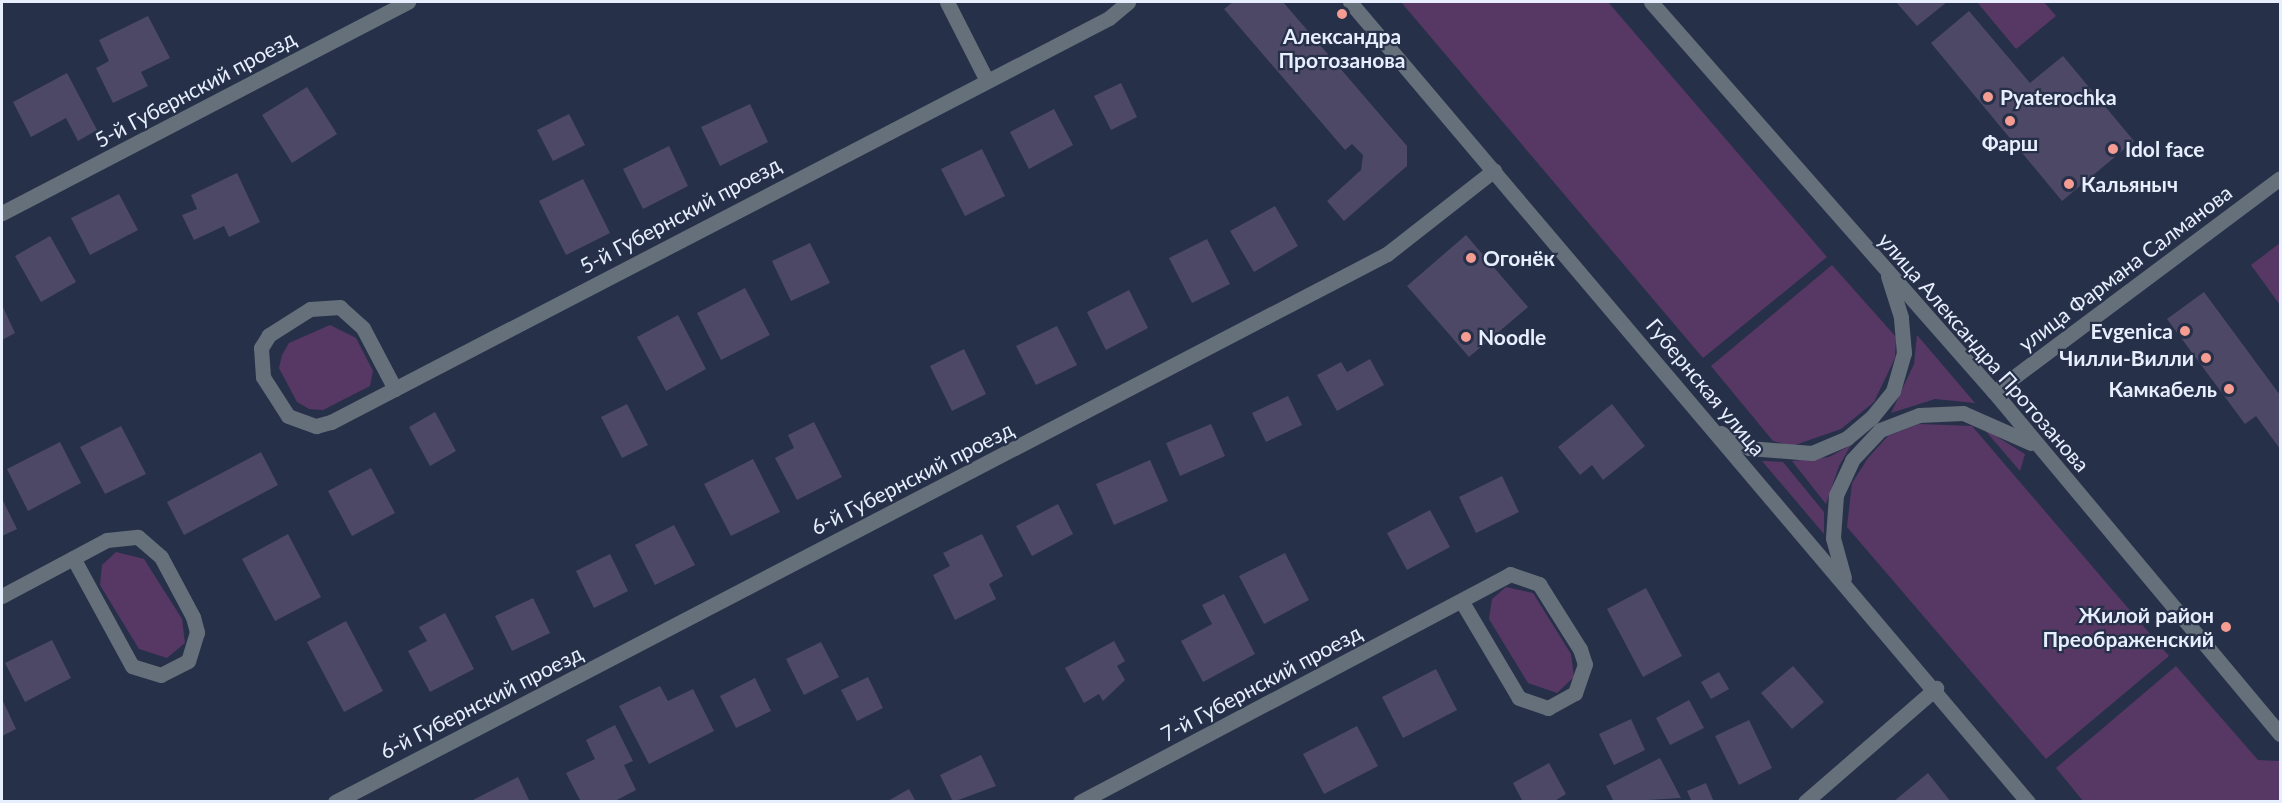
<!DOCTYPE html>
<html>
<head>
<meta charset="utf-8">
<style>
  body { margin:0 }
  #map { position:relative; width:2282px; height:803px; overflow:hidden; background:#273049; font-family:Lato,sans-serif }
  div>[style] { position:absolute }
  .green>* { inset:0; background:#573864 }
  .building>* { inset:0; background:#4d4865 }
  .minor>* { height:15px; margin:-7.5px; padding:0 7.5px; transform-origin:7.5px; border-radius:7.5px; background:#65707a }
  .dots>* { width:16px; height:16px; translate:-50% -50%; box-sizing:border-box; border:3px solid #273049; border-radius:50% }
  span { translate:-50% -50%; white-space:nowrap; text-align:center; line-height:1.15; -webkit-text-stroke:4.5px #273049; paint-order:stroke }
  .poi-label { font-size:21px; color:#e7eefe; font-weight:700 }
  .left { translate:0 -50%; text-align:left }
  .right { translate:-100% -50%; text-align:right }
  .street-label { font-size:21px; color:#e7eefe }
  .frame { position:absolute; inset:0; border:3px solid #e7eefe; pointer-events:none }
</style>
</head>
<body>
<div id="map">
  <div class="green">
    <i style="clip-path:polygon(1401px 2px,1608px 2px,1827px 257px,1703px 358px)"></i>
    <i style="clip-path:polygon(1977px 2px,2044px 2px,2056px 16px,2016px 49px)"></i>
    <i style="clip-path:polygon(2280px 243px,2280px 305px,2251px 265px)"></i>
    <i style="clip-path:polygon(1832px 265px,1896px 337px,1895px 358px,1874px 402px,1841px 429px,1792px 446px,1773px 441px,1711px 366px)"></i>
    <i style="clip-path:polygon(330px 325px,356px 338px,373px 371px,370px 386px,323px 410px,309px 409px,297px 402px,279px 368px,282px 355px,289px 343px)"></i>
    <i style="clip-path:polygon(1917px 335px,1975px 403px,1935px 399px,1891px 413px,1914px 364px)"></i>
    <i style="clip-path:polygon(1919px 424px,1972px 426px,2169px 656px,2046px 759px,1847px 527px,1852px 483px,1868px 458px,1888px 436px)"></i>
    <i style="clip-path:polygon(1983px 428px,2025px 454px,2020px 471px)"></i>
    <i style="clip-path:polygon(1851px 445px,1839px 466px,1826px 504px,1792px 461px,1829px 457px)"></i>
    <i style="clip-path:polygon(1762px 461px,1783px 462px,1824px 512px,1824px 534px)"></i>
    <i style="clip-path:polygon(116px 552px,144px 559px,182px 619px,185px 643px,167px 658px,139px 649px,100px 585px,102px 565px)"></i>
    <i style="clip-path:polygon(1506px 587px,1533px 593px,1571px 654px,1574px 677px,1557px 693px,1528px 683px,1489px 619px,1492px 599px)"></i>
    <i style="clip-path:polygon(2176px 666px,2258px 760px,2280px 761px,2280px 801px,2083px 801px,2056px 768px)"></i>
  </div>
  <div class="building">
    <i style="clip-path:polygon(1233px 2px,1283px 2px,1407px 146px,1407px 166px,1344px 221px,1327px 201px,1361px 170px,1363px 155px,1352px 144px,1345px 150px,1224px 9px)"></i>
    <i style="clip-path:polygon(1896px 2px,1947px 2px,1917px 26px)"></i>
    <i style="clip-path:polygon(1969px 11px,2030px 83px,2063px 56px,2134px 141px,2062px 201px,1931px 43px)"></i>
    <i style="clip-path:polygon(148px 16px,170px 58px,141px 72px,148px 86px,113px 103px,96px 68px,109px 61px,99px 40px)"></i>
    <i style="clip-path:polygon(67px 73px,97px 130px,78px 141px,66px 118px,31px 137px,13px 102px)"></i>
    <i style="clip-path:polygon(1121px 83px,1137px 117px,1111px 130px,1094px 96px)"></i>
    <i style="clip-path:polygon(307px 87px,337px 134px,292px 163px,262px 115px)"></i>
    <i style="clip-path:polygon(750px 104px,768px 142px,720px 166px,701px 127px)"></i>
    <i style="clip-path:polygon(1054px 109px,1073px 145px,1029px 169px,1010px 132px)"></i>
    <i style="clip-path:polygon(569px 114px,585px 145px,553px 161px,537px 130px)"></i>
    <i style="clip-path:polygon(669px 146px,688px 186px,643px 209px,623px 169px)"></i>
    <i style="clip-path:polygon(982px 149px,1005px 196px,965px 216px,941px 169px)"></i>
    <i style="clip-path:polygon(237px 173px,260px 222px,229px 237px,224px 226px,194px 240px,182px 215px,197px 209px,191px 195px)"></i>
    <i style="clip-path:polygon(583px 179px,610px 233px,566px 255px,539px 201px)"></i>
    <i style="clip-path:polygon(119px 194px,138px 230px,90px 255px,71px 218px)"></i>
    <i style="clip-path:polygon(1275px 206px,1298px 246px,1254px 272px,1230px 231px)"></i>
    <i style="clip-path:polygon(1466px 235px,1528px 307px,1469px 357px,1407px 286px)"></i>
    <i style="clip-path:polygon(50px 236px,76px 282px,41px 302px,15px 256px)"></i>
    <i style="clip-path:polygon(1207px 239px,1230px 284px,1192px 303px,1169px 258px)"></i>
    <i style="clip-path:polygon(810px 243px,830px 283px,791px 301px,772px 261px)"></i>
    <i style="clip-path:polygon(745px 288px,770px 335px,721px 360px,697px 313px)"></i>
    <i style="clip-path:polygon(1129px 290px,1148px 328px,1106px 350px,1087px 312px)"></i>
    <i style="clip-path:polygon(2204px 292px,2280px 395px,2280px 449px,2256px 416px,2245px 424px,2167px 319px)"></i>
    <i style="clip-path:polygon(2px 305px,15px 333px,2px 340px)"></i>
    <i style="clip-path:polygon(678px 315px,706px 369px,666px 391px,637px 337px)"></i>
    <i style="clip-path:polygon(1057px 326px,1077px 365px,1036px 385px,1016px 346px)"></i>
    <i style="clip-path:polygon(964px 349px,986px 394px,952px 411px,930px 366px)"></i>
    <i style="clip-path:polygon(1370px 359px,1384px 385px,1337px 411px,1317px 375px,1341px 362px,1347px 372px)"></i>
    <i style="clip-path:polygon(1288px 396px,1302px 425px,1266px 442px,1252px 413px)"></i>
    <i style="clip-path:polygon(627px 404px,648px 445px,622px 458px,601px 417px)"></i>
    <i style="clip-path:polygon(1612px 404px,1645px 446px,1603px 480px,1592px 465px,1580px 475px,1558px 447px)"></i>
    <i style="clip-path:polygon(435px 412px,456px 451px,430px 466px,409px 427px)"></i>
    <i style="clip-path:polygon(814px 422px,842px 477px,797px 500px,775px 458px,794px 448px,788px 435px)"></i>
    <i style="clip-path:polygon(1211px 424px,1225px 456px,1180px 476px,1166px 443px)"></i>
    <i style="clip-path:polygon(121px 426px,146px 474px,105px 494px,80px 447px)"></i>
    <i style="clip-path:polygon(60px 442px,81px 483px,28px 511px,7px 469px)"></i>
    <i style="clip-path:polygon(261px 452px,278px 485px,184px 535px,167px 502px)"></i>
    <i style="clip-path:polygon(753px 459px,780px 512px,731px 536px,704px 484px)"></i>
    <i style="clip-path:polygon(1150px 460px,1168px 501px,1114px 525px,1096px 484px)"></i>
    <i style="clip-path:polygon(371px 468px,395px 513px,352px 536px,328px 491px)"></i>
    <i style="clip-path:polygon(1502px 476px,1519px 512px,1476px 533px,1459px 497px)"></i>
    <i style="clip-path:polygon(2px 499px,17px 529px,2px 536px)"></i>
    <i style="clip-path:polygon(1058px 504px,1073px 534px,1032px 556px,1016px 526px)"></i>
    <i style="clip-path:polygon(1430px 510px,1450px 547px,1407px 570px,1387px 533px)"></i>
    <i style="clip-path:polygon(674px 525px,695px 565px,655px 585px,635px 545px)"></i>
    <i style="clip-path:polygon(288px 534px,321px 597px,275px 621px,242px 559px)"></i>
    <i style="clip-path:polygon(982px 534px,1003px 576px,989px 584px,996px 599px,955px 620px,933px 575px,950px 566px,943px 553px)"></i>
    <i style="clip-path:polygon(1285px 553px,1309px 600px,1264px 624px,1239px 576px)"></i>
    <i style="clip-path:polygon(610px 554px,628px 591px,594px 608px,576px 571px)"></i>
    <i style="clip-path:polygon(1646px 588px,1682px 656px,1643px 677px,1607px 609px)"></i>
    <i style="clip-path:polygon(1224px 594px,1255px 654px,1203px 682px,1181px 641px,1212px 624px,1202px 605px)"></i>
    <i style="clip-path:polygon(533px 598px,550px 633px,512px 651px,495px 616px)"></i>
    <i style="clip-path:polygon(445px 613px,474px 669px,430px 692px,408px 651px,427px 641px,419px 627px)"></i>
    <i style="clip-path:polygon(346px 621px,383px 691px,344px 712px,307px 642px)"></i>
    <i style="clip-path:polygon(52px 640px,71px 678px,25px 702px,5px 663px)"></i>
    <i style="clip-path:polygon(1114px 641px,1125px 661px,1117px 666px,1125px 680px,1103px 701px,1099px 694px,1084px 703px,1065px 668px)"></i>
    <i style="clip-path:polygon(821px 642px,839px 677px,804px 695px,786px 659px)"></i>
    <i style="clip-path:polygon(1793px 666px,1824px 702px,1792px 729px,1761px 693px)"></i>
    <i style="clip-path:polygon(1436px 669px,1457px 710px,1403px 738px,1382px 697px)"></i>
    <i style="clip-path:polygon(1719px 672px,1729px 689px,1711px 699px,1701px 682px)"></i>
    <i style="clip-path:polygon(868px 677px,883px 708px,857px 721px,841px 690px)"></i>
    <i style="clip-path:polygon(755px 678px,771px 711px,736px 728px,720px 696px)"></i>
    <i style="clip-path:polygon(660px 686px,668px 701px,693px 689px,714px 731px,649px 764px,619px 706px)"></i>
    <i style="clip-path:polygon(2px 699px,16px 729px,2px 736px)"></i>
    <i style="clip-path:polygon(1689px 700px,1704px 728px,1670px 745px,1656px 718px)"></i>
    <i style="clip-path:polygon(1631px 719px,1645px 750px,1614px 765px,1599px 734px)"></i>
    <i style="clip-path:polygon(1749px 720px,1772px 768px,1739px 785px,1715px 736px)"></i>
    <i style="clip-path:polygon(615px 725px,633px 761px,624px 765px,636px 790px,613px 802px,581px 802px,566px 773px,595px 759px,586px 740px)"></i>
    <i style="clip-path:polygon(1357px 726px,1378px 766px,1324px 794px,1303px 754px)"></i>
    <i style="clip-path:polygon(981px 755px,996px 786px,953px 802px,940px 775px)"></i>
    <i style="clip-path:polygon(1660px 758px,1681px 798px,1614px 802px,1606px 786px)"></i>
    <i style="clip-path:polygon(1549px 763px,1566px 794px,1553px 802px,1523px 802px,1513px 783px)"></i>
    <i style="clip-path:polygon(1928px 773px,1951px 802px,1893px 802px)"></i>
    <i style="clip-path:polygon(518px 777px,530px 802px,469px 802px)"></i>
    <i style="clip-path:polygon(1706px 783px,1714px 802px,1692px 802px,1687px 791px)"></i>
    <i style="clip-path:polygon(909px 789px,916px 802px,886px 802px)"></i>
  </div>
  <div class="minor">
    <i style="left:947px;top:2px;width:86px;rotate:63.1deg"></i>
    <i style="left:1350px;top:2px;width:1049px;rotate:49.72deg"></i>
    <i style="left:1651px;top:2px;width:519px;rotate:48.67deg"></i>
    <i style="left:1994px;top:392px;width:446px;rotate:50.1deg"></i>
    <i style="left:2px;top:213px;width:458px;rotate:-27.5deg"></i>
    <i style="left:395px;top:389px;width:69px;rotate:-117.7deg"></i>
    <i style="left:363px;top:328px;width:31px;rotate:-138deg"></i>
    <i style="left:340px;top:307px;width:30px;rotate:176deg"></i>
    <i style="left:310px;top:309px;width:49px;rotate:147.6deg"></i>
    <i style="left:269px;top:335px;width:15px;rotate:122deg"></i>
    <i style="left:261px;top:348px;width:29px;rotate:86deg"></i>
    <i style="left:263px;top:377px;width:46px;rotate:57.3deg"></i>
    <i style="left:288px;top:416px;width:30px;rotate:20deg"></i>
    <i style="left:316px;top:426px;width:16px;rotate:-15deg"></i>
    <i style="left:331px;top:422px;width:877px;rotate:-27.44deg"></i>
    <i style="left:1109px;top:18px;width:25px;rotate:-40deg"></i>
    <i style="left:1994px;top:392px;width:357px;rotate:-36.8deg"></i>
    <i style="left:1721px;top:433px;width:32px;rotate:28deg"></i>
    <i style="left:1749px;top:448px;width:63px;rotate:4.5deg"></i>
    <i style="left:1812px;top:453px;width:38px;rotate:-23deg"></i>
    <i style="left:1847px;top:438px;width:33px;rotate:-40deg"></i>
    <i style="left:1872px;top:417px;width:33px;rotate:-51deg"></i>
    <i style="left:1893px;top:391px;width:40px;rotate:-74deg"></i>
    <i style="left:1904px;top:353px;width:36px;rotate:-95deg"></i>
    <i style="left:1901px;top:317px;width:43px;rotate:-107.6deg"></i>
    <i style="left:1844px;top:578px;width:41px;rotate:-105.4deg"></i>
    <i style="left:1833px;top:538px;width:43px;rotate:-86deg"></i>
    <i style="left:1836px;top:495px;width:38px;rotate:-65deg"></i>
    <i style="left:1852px;top:460px;width:41px;rotate:-47deg"></i>
    <i style="left:1880px;top:430px;width:42px;rotate:-21deg"></i>
    <i style="left:1919px;top:415px;width:44px;rotate:-2.6deg"></i>
    <i style="left:1963px;top:413px;width:74px;rotate:23.8deg"></i>
    <i style="left:2px;top:596px;width:119px;rotate:-28.1deg"></i>
    <i style="left:107px;top:540px;width:31px;rotate:-6deg"></i>
    <i style="left:138px;top:537px;width:30px;rotate:41deg"></i>
    <i style="left:161px;top:557px;width:68px;rotate:61.9deg"></i>
    <i style="left:193px;top:617px;width:16px;rotate:75deg"></i>
    <i style="left:197px;top:632px;width:30px;rotate:107deg"></i>
    <i style="left:188px;top:661px;width:30px;rotate:153deg"></i>
    <i style="left:161px;top:675px;width:30px;rotate:-163deg"></i>
    <i style="left:132px;top:666px;width:123px;rotate:-118.6deg"></i>
    <i style="left:335px;top:802px;width:1186px;rotate:-27.52deg"></i>
    <i style="left:1387px;top:254px;width:136px;rotate:-38.1deg"></i>
    <i style="left:1080px;top:802px;width:487px;rotate:-27.9deg"></i>
    <i style="left:1510px;top:574px;width:31px;rotate:19deg"></i>
    <i style="left:1539px;top:584px;width:77px;rotate:57.8deg"></i>
    <i style="left:1580px;top:649px;width:16px;rotate:72deg"></i>
    <i style="left:1585px;top:664px;width:31px;rotate:109deg"></i>
    <i style="left:1575px;top:693px;width:31px;rotate:151deg"></i>
    <i style="left:1548px;top:708px;width:31px;rotate:-161deg"></i>
    <i style="left:1519px;top:698px;width:112px;rotate:-120.7deg"></i>
    <i style="left:1805px;top:802px;width:174px;rotate:-41deg"></i>
  </div>
  <div class="dots">
    <i style="left:1342px;top:14px;background:#f59c93"></i>
    <i style="left:1988px;top:97px;background:#f59c93"></i>
    <i style="left:2010px;top:121px;background:#f59c93"></i>
    <i style="left:2113px;top:149px;background:#f59c93"></i>
    <i style="left:2069px;top:184px;background:#f59c93"></i>
    <i style="left:1471px;top:258px;background:#f59c93"></i>
    <i style="left:2185px;top:331px;background:#f59c93"></i>
    <i style="left:1466px;top:337px;background:#f59c93"></i>
    <i style="left:2206px;top:358px;background:#f59c93"></i>
    <i style="left:2229px;top:389px;background:#f59c93"></i>
    <i style="left:2226px;top:627px;background:#f59c93"></i>
  </div>
  <div class="poi-label">
    <span style="left:1342px;top:48px">Александра<br>Протозанова</span>
    <span class="left" style="left:2000px;top:97px">Pyaterochka</span>
    <span style="left:2010px;top:143px">Фарш</span>
    <span class="left" style="left:2125px;top:149px">Idol face</span>
    <span class="left" style="left:2081px;top:184px">Кальяныч</span>
    <span class="left" style="left:1483px;top:258px">Огонёк</span>
    <span class="right" style="left:2173px;top:331px">Evgenica</span>
    <span class="left" style="left:1478px;top:337px">Noodle</span>
    <span class="right" style="left:2194px;top:358px">Чилли-Вилли</span>
    <span class="right" style="left:2217px;top:389px">Камкабель</span>
    <span class="right" style="left:2214px;top:627px">Жилой район<br>Преображенский</span>
  </div>
  <div class="street-label">
    <span style="left:195px;top:89px;rotate:-28deg">5-й Губернский проезд</span>
    <span style="left:680px;top:215px;rotate:-28deg">5-й Губернский проезд</span>
    <span style="left:2125px;top:268px;rotate:-37deg">улица Фармана Салманова</span>
    <span style="left:1984px;top:352px;rotate:49deg">улица Александра Протозанова</span>
    <span style="left:1706px;top:387px;rotate:50deg">Губернская улица</span>
    <span style="left:912px;top:478px;rotate:-27deg">6-й Губернский проезд</span>
    <span style="left:1261px;top:683px;rotate:-28deg">7-й Губернский проезд</span>
    <span style="left:481px;top:702px;rotate:-27deg">6-й Губернский проезд</span>
  </div>
  <div class="frame"></div>
</div>
</body>
</html>
